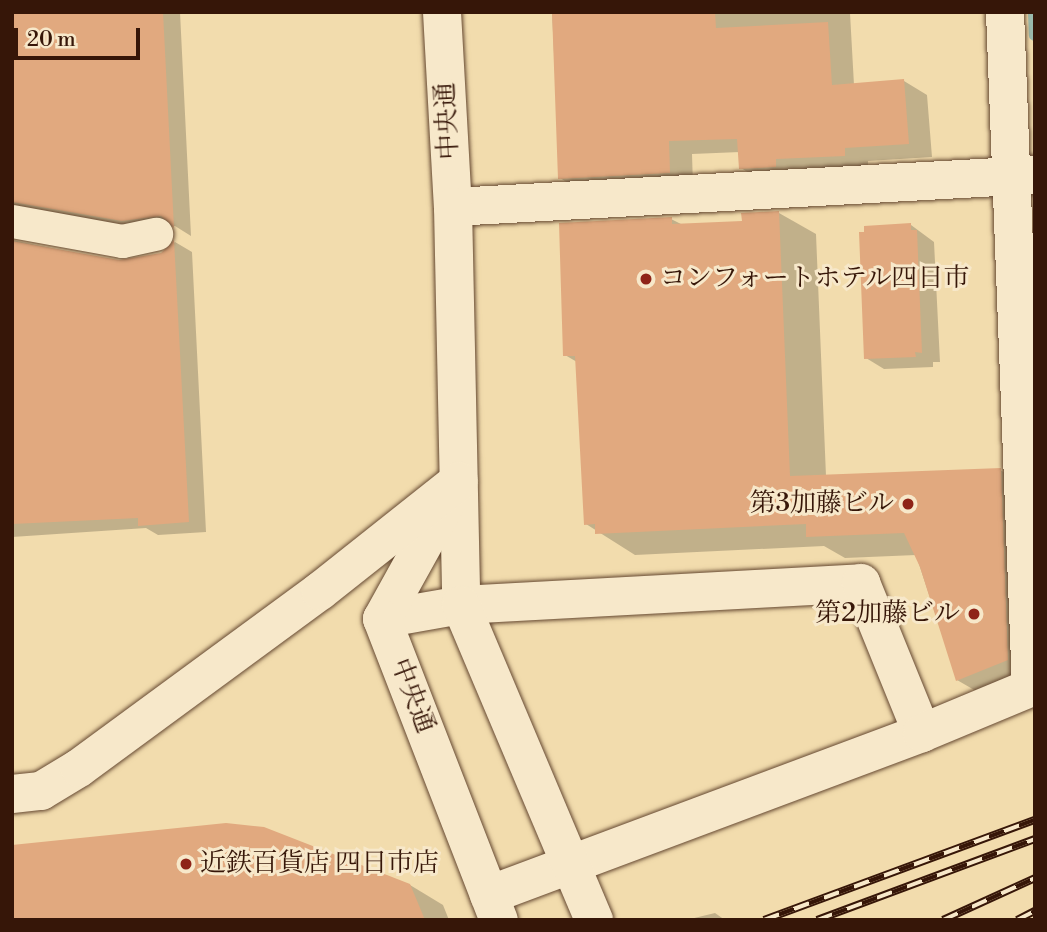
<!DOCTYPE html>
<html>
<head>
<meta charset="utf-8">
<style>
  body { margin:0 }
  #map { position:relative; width:1047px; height:932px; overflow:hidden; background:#f2dcad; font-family:"Libre Bodoni","Noto Serif JP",serif }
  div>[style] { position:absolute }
  .shadow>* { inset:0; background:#0003 }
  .stream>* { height:12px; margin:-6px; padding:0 6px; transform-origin:6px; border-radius:6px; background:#9bbbad }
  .building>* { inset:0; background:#e1a97f }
  .roads { filter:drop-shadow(0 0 2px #654831) drop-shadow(0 0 2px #654831) }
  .pedestrian>* { height:33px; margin:-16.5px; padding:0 16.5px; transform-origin:16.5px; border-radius:16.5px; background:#f7e8ca }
  .minor>* { height:38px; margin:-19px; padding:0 19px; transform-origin:19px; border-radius:19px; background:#f7e8ca }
  .tertiary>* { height:38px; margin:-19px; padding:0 19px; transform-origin:19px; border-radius:19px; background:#f7e8ca }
  .rail>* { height:8px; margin-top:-4px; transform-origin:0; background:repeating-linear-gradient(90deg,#f7e8ca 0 16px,#361608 0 32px); box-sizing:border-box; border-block:2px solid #361608 }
  .dots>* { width:19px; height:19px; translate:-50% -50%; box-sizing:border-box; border:4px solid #f7e8ca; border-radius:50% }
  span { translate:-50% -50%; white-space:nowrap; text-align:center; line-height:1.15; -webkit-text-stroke:6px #f7e8ca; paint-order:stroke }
  .street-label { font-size:26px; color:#361608 }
  .poi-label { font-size:26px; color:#361608 }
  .left { translate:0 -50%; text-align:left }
  .right { translate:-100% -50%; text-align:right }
  .frame { position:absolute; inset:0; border:14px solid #361608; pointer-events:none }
  .scale { position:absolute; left:14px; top:28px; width:126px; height:32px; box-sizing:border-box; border:4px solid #361608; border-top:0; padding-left:9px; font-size:21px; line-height:24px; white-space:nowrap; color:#361608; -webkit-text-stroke:5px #f7e8ca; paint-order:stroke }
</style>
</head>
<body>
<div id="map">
  <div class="shadow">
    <i style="clip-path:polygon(12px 12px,180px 12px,191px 236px,175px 226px,141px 231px,12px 226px)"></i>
    <i style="clip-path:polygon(552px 12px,858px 12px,850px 13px,854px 85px,904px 81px,927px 95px,932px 157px,868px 161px,868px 169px,764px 182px,741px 168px,740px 152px,692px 154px,693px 186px,583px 192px,560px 178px)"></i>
    <i style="clip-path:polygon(779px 213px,816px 234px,826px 476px,1000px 470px,1035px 490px,1035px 685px,995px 702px,957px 680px,916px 555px,845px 558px,824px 546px,635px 555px,586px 524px,577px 362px,565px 355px,671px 219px,683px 225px,744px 222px)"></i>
    <i style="clip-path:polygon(911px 225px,934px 242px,940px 362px,933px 362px,933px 367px,884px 369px,866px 358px)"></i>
    <i style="clip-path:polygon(12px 240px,119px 262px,161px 254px,175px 242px,192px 252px,206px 532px,158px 535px,146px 528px,12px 537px)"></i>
    <i style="clip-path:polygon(410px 885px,443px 905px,449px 920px,12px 920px)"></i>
    <i style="clip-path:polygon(715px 913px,725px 920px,686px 920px)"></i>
  </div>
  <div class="stream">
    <i style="left:1034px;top:12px;width:23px;rotate:88deg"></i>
  </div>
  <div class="building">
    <i style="clip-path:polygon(12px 12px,163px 12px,174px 228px,161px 216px,122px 221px,12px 202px)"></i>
    <i style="clip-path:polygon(552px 12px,715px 12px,716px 28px,828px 22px,832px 85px,904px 79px,909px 144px,845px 148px,845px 156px,776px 159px,776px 167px,739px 169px,737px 139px,669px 141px,670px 173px,558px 179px)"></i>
    <i style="clip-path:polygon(779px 211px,790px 476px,1001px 468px,1008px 660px,956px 681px,920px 567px,904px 533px,806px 537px,806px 524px,595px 534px,595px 524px,584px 525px,575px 356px,563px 356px,559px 223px,672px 217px,672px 224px,742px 221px,741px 213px)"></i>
    <i style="clip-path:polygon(911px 223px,911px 230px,917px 230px,922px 353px,915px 352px,916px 357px,864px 359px,859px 232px,864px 232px,864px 226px)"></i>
    <i style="clip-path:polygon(174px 240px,189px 522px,138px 526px,138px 518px,12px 524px,12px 241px,119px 260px,161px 253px)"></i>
    <i style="clip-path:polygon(226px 823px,264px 827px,410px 884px,425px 920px,12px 920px,12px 845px)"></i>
  </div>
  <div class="roads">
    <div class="pedestrian">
      <i style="left:12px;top:221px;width:112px;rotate:10.3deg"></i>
      <i style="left:122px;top:241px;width:35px;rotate:-12deg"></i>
    </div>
    <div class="minor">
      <i style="left:1005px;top:12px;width:676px;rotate:87.8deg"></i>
      <i style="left:453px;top:207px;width:583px;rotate:-3.15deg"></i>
      <i style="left:382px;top:619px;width:80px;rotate:-10deg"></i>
      <i style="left:461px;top:605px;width:401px;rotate:-3.1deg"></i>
      <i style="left:861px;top:583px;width:162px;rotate:67.9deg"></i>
      <i style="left:489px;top:895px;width:462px;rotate:-20.5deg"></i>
      <i style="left:922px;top:733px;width:122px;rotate:-22.6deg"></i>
    </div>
    <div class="tertiary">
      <i style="left:442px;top:12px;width:195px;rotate:86.8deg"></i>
      <i style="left:453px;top:207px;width:398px;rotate:88.8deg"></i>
      <i style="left:461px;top:605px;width:342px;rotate:67.1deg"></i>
      <i style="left:449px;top:498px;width:138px;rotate:119deg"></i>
      <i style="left:382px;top:619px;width:323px;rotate:68.8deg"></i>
      <i style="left:12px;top:794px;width:29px;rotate:-6deg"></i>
      <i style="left:41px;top:791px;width:44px;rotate:-31.2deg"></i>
      <i style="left:79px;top:768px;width:299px;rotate:-36.3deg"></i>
      <i style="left:320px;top:591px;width:177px;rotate:-38.4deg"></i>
    </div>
  </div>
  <div class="rail">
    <i style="left:764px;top:920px;width:289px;rotate:-20.3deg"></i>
    <i style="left:817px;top:920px;width:233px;rotate:-20.4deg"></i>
    <i style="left:943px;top:920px;width:101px;rotate:-24.5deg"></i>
    <i style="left:1017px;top:920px;width:20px;rotate:-27deg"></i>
  </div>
  <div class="dots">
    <i style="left:646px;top:279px;background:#8f2418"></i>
    <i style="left:908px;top:504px;background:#8f2418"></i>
    <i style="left:974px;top:614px;background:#8f2418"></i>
    <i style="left:186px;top:864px;background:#8f2418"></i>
  </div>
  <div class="street-label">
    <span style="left:448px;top:121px;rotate:-93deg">中央通</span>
    <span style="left:412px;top:696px;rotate:69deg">中央通</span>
  </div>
  <div class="poi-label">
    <span class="left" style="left:660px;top:279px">コンフォートホテル四日市</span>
    <span class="right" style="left:894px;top:504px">第3加藤ビル</span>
    <span class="right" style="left:960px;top:614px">第2加藤ビル</span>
    <span class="left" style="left:200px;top:864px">近鉄百貨店 四日市店</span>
  </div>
  <div class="frame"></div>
  <div class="scale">20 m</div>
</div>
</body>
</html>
